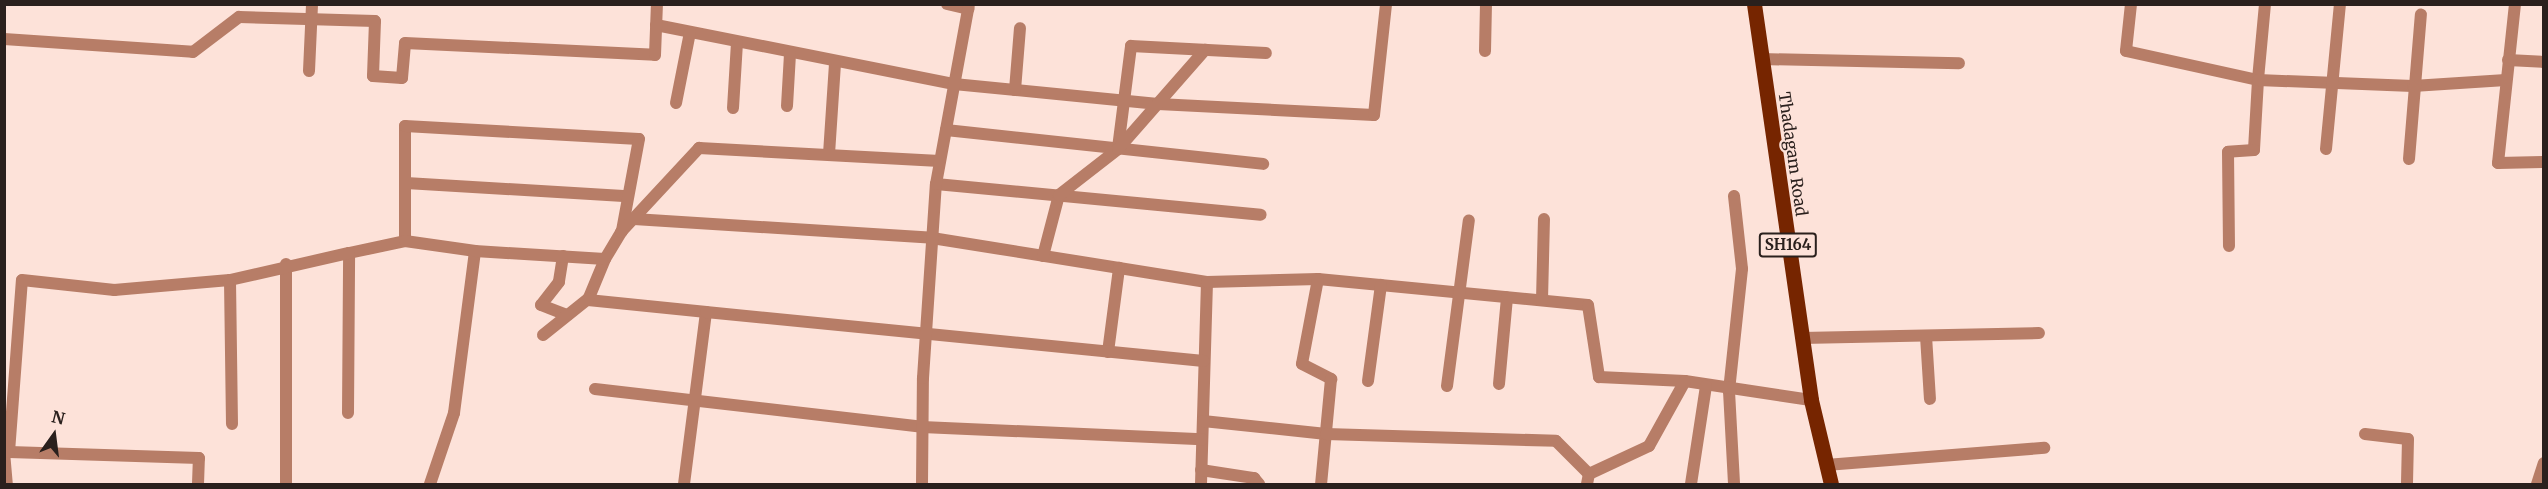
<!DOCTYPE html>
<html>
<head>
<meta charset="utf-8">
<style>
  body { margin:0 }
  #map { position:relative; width:2548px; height:489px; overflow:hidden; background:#fde2d9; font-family:Merriweather,serif }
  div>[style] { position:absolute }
  .street>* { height:12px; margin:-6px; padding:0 6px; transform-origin:6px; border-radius:6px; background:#b77d67 }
  .primary>* { height:15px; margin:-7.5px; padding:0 7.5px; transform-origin:7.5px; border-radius:7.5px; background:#762500 }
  span { translate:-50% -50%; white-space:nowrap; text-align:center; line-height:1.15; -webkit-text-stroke:4.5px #fde2d9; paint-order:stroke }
  .shield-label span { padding:2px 4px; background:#fde2d9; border:2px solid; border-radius:4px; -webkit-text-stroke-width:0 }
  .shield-label { font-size:15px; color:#2a201d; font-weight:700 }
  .street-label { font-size:16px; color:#2a201d }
  .frame { position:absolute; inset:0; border:6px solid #2a201d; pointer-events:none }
  .north { position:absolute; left:24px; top:405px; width:60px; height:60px; -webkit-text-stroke:4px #fde2d9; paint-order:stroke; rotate:14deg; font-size:16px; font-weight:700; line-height:24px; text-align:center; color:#2a201d }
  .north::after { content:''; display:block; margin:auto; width:21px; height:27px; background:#2a201d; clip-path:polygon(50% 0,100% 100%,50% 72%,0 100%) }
</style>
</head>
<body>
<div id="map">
  <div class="street">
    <i style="left:947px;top:4px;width:22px;rotate:13deg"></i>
    <i style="left:2131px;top:4px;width:47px;rotate:96.1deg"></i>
    <i style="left:2126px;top:51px;width:135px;rotate:12.4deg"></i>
    <i style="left:2258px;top:80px;width:70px;rotate:93.3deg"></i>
    <i style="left:2254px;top:150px;width:26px;rotate:176deg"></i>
    <i style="left:2228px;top:152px;width:94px;rotate:89.4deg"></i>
    <i style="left:2265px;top:4px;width:76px;rotate:95.3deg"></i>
    <i style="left:2258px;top:80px;width:155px;rotate:2.2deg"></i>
    <i style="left:2413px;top:86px;width:93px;rotate:-3.7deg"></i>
    <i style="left:2515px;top:4px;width:160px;rotate:96.1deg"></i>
    <i style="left:2498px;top:163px;width:46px;rotate:-1.2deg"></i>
    <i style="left:656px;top:25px;width:304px;rotate:11.2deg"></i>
    <i style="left:954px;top:84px;width:205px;rotate:5.6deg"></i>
    <i style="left:1158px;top:104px;width:216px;rotate:2.9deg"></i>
    <i style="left:1374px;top:115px;width:112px;rotate:-83.8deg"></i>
    <i style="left:4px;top:39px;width:189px;rotate:3.9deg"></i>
    <i style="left:193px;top:52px;width:58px;rotate:-37.3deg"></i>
    <i style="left:239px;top:17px;width:136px;rotate:1.7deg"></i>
    <i style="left:375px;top:21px;width:55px;rotate:92.1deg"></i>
    <i style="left:373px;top:76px;width:29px;rotate:4deg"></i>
    <i style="left:402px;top:78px;width:35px;rotate:-85deg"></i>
    <i style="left:405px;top:43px;width:250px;rotate:2.7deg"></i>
    <i style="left:655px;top:55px;width:51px;rotate:-87.8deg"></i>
    <i style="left:1485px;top:51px;width:47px;rotate:-88.8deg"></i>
    <i style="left:1761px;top:59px;width:198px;rotate:1.2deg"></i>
    <i style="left:2508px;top:60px;width:36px;rotate:3deg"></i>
    <i style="left:309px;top:71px;width:67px;rotate:-87.4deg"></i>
    <i style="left:1015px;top:90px;width:62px;rotate:-85.4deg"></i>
    <i style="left:676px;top:103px;width:72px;rotate:-78.8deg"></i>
    <i style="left:787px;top:106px;width:52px;rotate:-86.7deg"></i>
    <i style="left:733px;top:108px;width:65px;rotate:-86.5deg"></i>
    <i style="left:946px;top:130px;width:319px;rotate:6.1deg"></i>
    <i style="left:1118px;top:148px;width:103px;rotate:-82.7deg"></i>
    <i style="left:1131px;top:46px;width:135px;rotate:3deg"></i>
    <i style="left:2326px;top:149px;width:146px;rotate:-84.5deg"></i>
    <i style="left:829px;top:154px;width:90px;rotate:-86.2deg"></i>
    <i style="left:2409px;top:159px;width:145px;rotate:-85.3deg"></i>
    <i style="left:406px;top:183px;width:222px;rotate:3.4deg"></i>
    <i style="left:936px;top:184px;width:326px;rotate:5.4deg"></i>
    <i style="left:1734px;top:196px;width:73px;rotate:83.7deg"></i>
    <i style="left:1742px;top:269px;width:123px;rotate:96.1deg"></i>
    <i style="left:1729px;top:391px;width:93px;rotate:86.9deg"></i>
    <i style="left:634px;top:219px;width:299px;rotate:3.6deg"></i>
    <i style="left:932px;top:238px;width:278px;rotate:9.1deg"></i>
    <i style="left:1207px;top:282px;width:202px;rotate:91.7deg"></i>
    <i style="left:405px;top:241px;width:115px;rotate:-90deg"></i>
    <i style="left:405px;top:126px;width:234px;rotate:3.2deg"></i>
    <i style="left:639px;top:139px;width:94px;rotate:100.5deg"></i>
    <i style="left:563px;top:256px;width:26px;rotate:99deg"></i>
    <i style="left:559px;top:282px;width:29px;rotate:128deg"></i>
    <i style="left:541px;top:305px;width:28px;rotate:21deg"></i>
    <i style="left:1043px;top:256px;width:63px;rotate:-75.3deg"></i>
    <i style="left:1059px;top:195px;width:75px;rotate:-37.9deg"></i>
    <i style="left:1118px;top:149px;width:132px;rotate:-48.7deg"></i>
    <i style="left:605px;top:259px;width:44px;rotate:112.5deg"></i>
    <i style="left:588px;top:300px;width:119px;rotate:5.8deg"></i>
    <i style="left:286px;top:264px;width:220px;rotate:90deg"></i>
    <i style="left:1318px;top:279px;width:271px;rotate:5.5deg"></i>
    <i style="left:1588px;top:305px;width:73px;rotate:81.3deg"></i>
    <i style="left:1599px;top:377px;width:86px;rotate:2.7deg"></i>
    <i style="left:1685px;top:381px;width:127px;rotate:8.6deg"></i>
    <i style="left:1207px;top:282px;width:111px;rotate:-1.5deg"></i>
    <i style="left:1318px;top:279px;width:86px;rotate:100.7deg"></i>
    <i style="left:1302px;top:364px;width:33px;rotate:27deg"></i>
    <i style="left:1331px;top:379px;width:105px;rotate:95.4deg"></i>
    <i style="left:1542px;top:300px;width:81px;rotate:-88.6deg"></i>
    <i style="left:543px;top:335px;width:58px;rotate:-38.7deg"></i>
    <i style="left:1926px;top:336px;width:63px;rotate:86.4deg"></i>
    <i style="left:1802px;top:338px;width:237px;rotate:-1.2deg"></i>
    <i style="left:1108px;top:352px;width:85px;rotate:-82.5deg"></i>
    <i style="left:1368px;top:381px;width:97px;rotate:-82.3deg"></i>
    <i style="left:1499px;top:384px;width:87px;rotate:-84.7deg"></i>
    <i style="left:1447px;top:386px;width:167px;rotate:-82.5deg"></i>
    <i style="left:595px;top:389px;width:329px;rotate:6.6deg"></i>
    <i style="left:922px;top:427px;width:280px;rotate:2.5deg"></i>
    <i style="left:348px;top:413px;width:160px;rotate:-89.6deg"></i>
    <i style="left:349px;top:253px;width:57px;rotate:-12.1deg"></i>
    <i style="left:405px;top:241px;width:71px;rotate:8.1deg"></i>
    <i style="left:1203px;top:421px;width:124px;rotate:6deg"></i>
    <i style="left:1326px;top:434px;width:230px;rotate:1.7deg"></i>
    <i style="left:1556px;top:441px;width:47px;rotate:45deg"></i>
    <i style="left:232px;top:424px;width:144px;rotate:-90.8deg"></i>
    <i style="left:230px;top:280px;width:122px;rotate:-12.8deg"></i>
    <i style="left:2365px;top:434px;width:43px;rotate:6.6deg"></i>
    <i style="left:2408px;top:439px;width:45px;rotate:91.3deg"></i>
    <i style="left:4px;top:452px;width:32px;rotate:85deg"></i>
    <i style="left:1826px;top:465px;width:219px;rotate:-4.5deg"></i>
    <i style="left:1201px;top:470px;width:54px;rotate:8.6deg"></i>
    <i style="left:1254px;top:478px;width:8px;rotate:50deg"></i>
    <i style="left:198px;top:484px;width:26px;rotate:-88deg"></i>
    <i style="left:199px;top:458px;width:190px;rotate:-178.2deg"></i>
    <i style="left:9px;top:452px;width:172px;rotate:-85.7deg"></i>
    <i style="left:22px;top:280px;width:93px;rotate:6.2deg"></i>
    <i style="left:114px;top:290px;width:116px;rotate:-4.9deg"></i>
    <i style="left:430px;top:484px;width:75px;rotate:-71.3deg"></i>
    <i style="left:454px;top:413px;width:163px;rotate:-82.6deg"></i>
    <i style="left:475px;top:251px;width:130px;rotate:3.5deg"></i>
    <i style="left:605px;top:259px;width:31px;rotate:-59deg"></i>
    <i style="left:621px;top:232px;width:115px;rotate:-47.1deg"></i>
    <i style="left:699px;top:148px;width:241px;rotate:3.1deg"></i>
    <i style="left:684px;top:484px;width:173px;rotate:-82.7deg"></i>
    <i style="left:706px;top:312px;width:500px;rotate:5.62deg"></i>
    <i style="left:922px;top:484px;width:106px;rotate:-89.5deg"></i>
    <i style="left:923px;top:378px;width:194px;rotate:-86.2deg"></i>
    <i style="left:936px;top:184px;width:183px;rotate:-79.6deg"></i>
    <i style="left:1587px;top:484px;width:10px;rotate:-79deg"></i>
    <i style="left:1589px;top:474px;width:66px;rotate:-25deg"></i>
    <i style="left:1649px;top:446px;width:74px;rotate:-61deg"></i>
    <i style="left:1691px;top:484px;width:99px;rotate:-81.3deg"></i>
    <i style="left:2537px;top:484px;width:22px;rotate:-72deg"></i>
  </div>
  <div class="primary">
    <i style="left:1754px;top:4px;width:400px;rotate:81.8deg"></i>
    <i style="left:1811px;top:400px;width:86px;rotate:76.6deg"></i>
  </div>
  <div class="shield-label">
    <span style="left:1788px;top:245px">SH164</span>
  </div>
  <div class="street-label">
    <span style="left:1793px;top:154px;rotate:82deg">Thadagam Road</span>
  </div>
  <div class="frame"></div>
  <div class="north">N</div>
</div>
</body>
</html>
